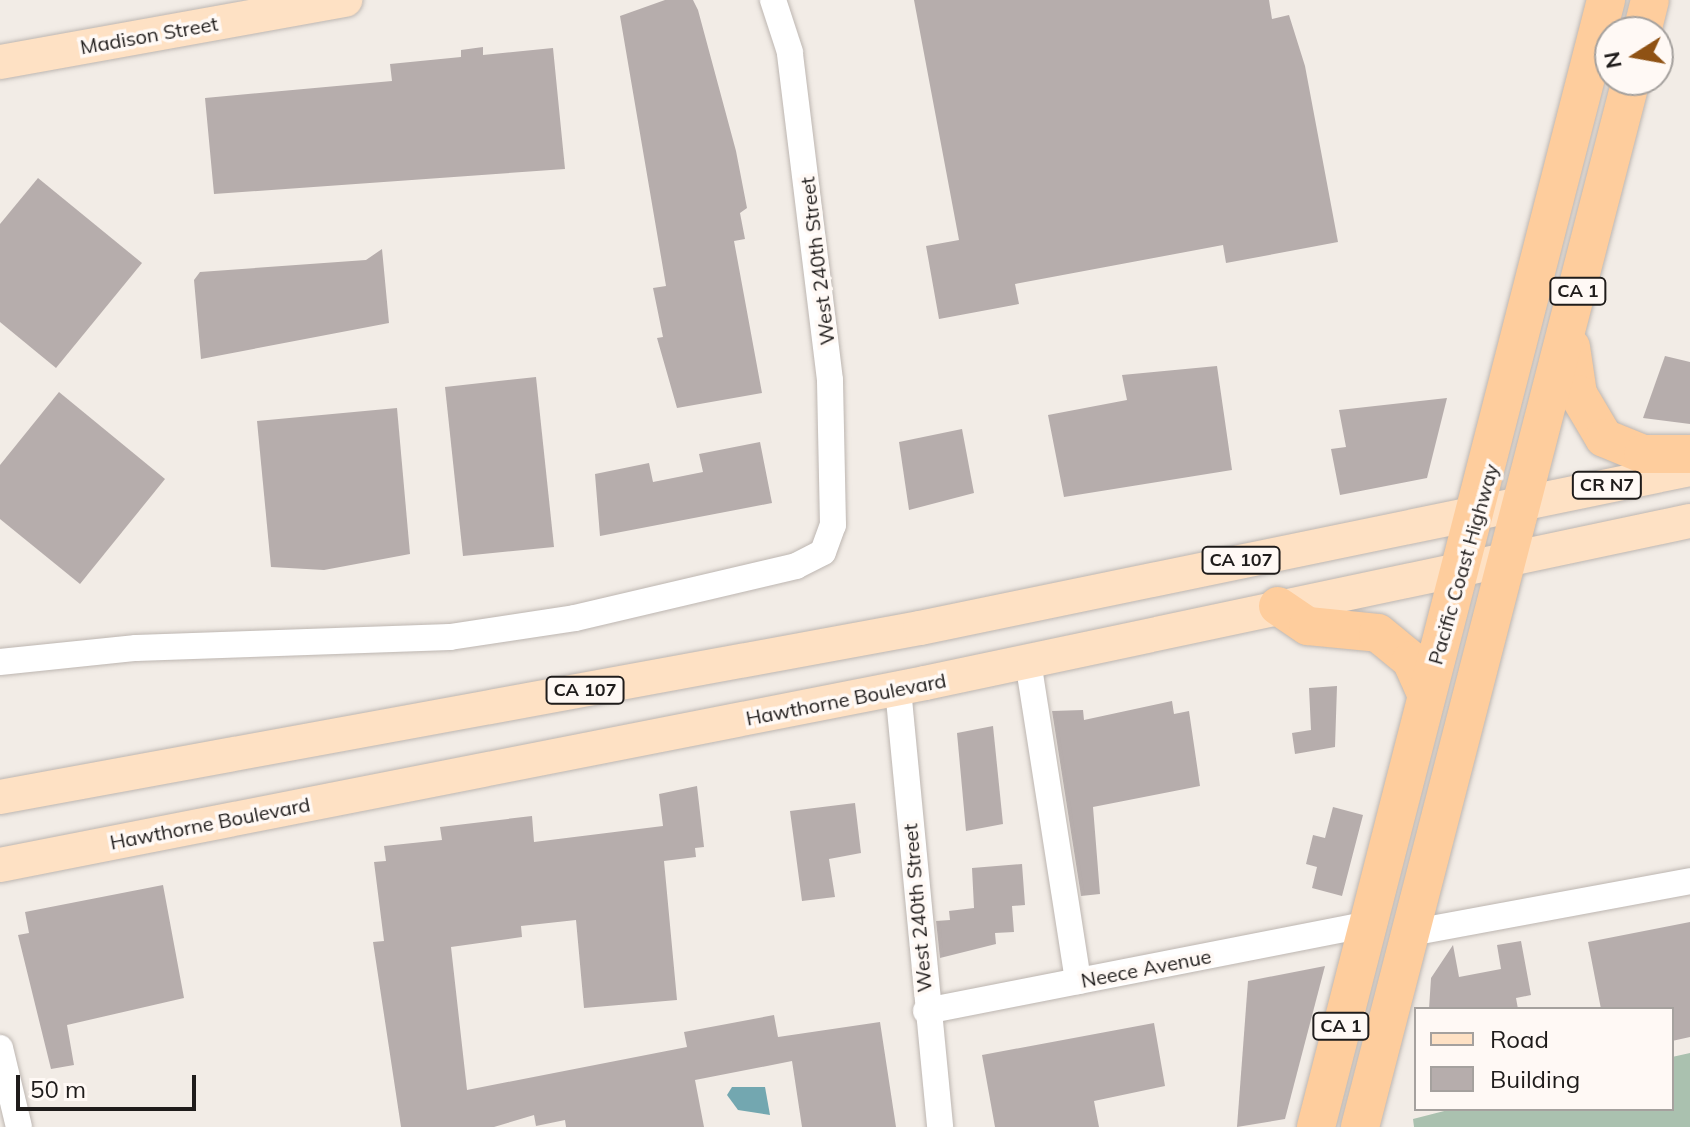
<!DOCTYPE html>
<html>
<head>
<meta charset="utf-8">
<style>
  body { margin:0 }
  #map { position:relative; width:1690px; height:1127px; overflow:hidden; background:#f2ece6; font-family:Mulish,sans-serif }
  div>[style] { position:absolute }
  .green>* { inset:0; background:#aac1af }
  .water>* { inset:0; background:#73a7b0 }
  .building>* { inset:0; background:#b6adac }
  .roads { filter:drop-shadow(0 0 2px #bdb6b1) drop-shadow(0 0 2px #bdb6b1) }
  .minor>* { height:26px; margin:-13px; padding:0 13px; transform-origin:13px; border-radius:13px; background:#fff }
  .major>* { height:34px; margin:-17px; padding:0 17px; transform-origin:17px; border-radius:17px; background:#fee1c4 }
  .highway>* { height:38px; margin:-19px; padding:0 19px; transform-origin:19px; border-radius:19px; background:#fecd9d }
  span { translate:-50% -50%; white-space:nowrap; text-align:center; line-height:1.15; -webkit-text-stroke:7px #fff9f5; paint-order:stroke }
  .shield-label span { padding:2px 6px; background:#fff9f5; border:2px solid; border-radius:6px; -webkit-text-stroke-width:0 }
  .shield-label { font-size:18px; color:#1f1c1b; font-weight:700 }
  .street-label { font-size:20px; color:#1f1c1b }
  .legend { position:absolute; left:1414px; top:1007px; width:260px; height:104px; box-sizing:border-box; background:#fff9f5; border:2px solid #a5a19e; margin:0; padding:10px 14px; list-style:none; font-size:24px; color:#1f1c1b }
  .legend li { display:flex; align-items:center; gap:16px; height:40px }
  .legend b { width:40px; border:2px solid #a5a19e }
  .north { position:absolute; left:1594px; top:16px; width:80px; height:80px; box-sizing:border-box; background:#fff9f5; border:2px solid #a5a19e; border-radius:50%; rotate:259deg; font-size:22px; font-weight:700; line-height:32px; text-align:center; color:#1f1c1b }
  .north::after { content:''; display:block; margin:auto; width:28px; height:36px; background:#8f5214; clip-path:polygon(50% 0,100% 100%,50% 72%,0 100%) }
  .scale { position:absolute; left:16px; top:1075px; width:180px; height:36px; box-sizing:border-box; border:4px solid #1f1c1b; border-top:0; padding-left:10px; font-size:24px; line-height:28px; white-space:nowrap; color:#1f1c1b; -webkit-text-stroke:6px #fff9f5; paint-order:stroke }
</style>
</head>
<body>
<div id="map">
  <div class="green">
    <i style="clip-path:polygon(1690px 1053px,1690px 1127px,1414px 1127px,1413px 1119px,1452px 1109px,1672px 1109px,1672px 1057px)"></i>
  </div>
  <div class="water">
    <i style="clip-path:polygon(732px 1087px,765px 1087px,770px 1115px,738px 1110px,727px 1095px)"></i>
  </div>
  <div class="building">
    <i style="clip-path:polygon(665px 0,693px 0,698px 10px,736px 151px,747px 208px,740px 213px,745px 239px,734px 241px,762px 393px,677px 408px,657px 338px,663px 337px,653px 288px,666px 286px,620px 16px)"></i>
    <i style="clip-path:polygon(914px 0,1269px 0,1272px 19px,1289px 15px,1305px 66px,1338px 242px,1226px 263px,1223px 245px,1015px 284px,1019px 304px,939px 319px,926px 246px,959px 240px)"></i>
    <i style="clip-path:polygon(483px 47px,483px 55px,553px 48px,565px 169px,214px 194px,205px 98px,392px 81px,390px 64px,461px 57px,461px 50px)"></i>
    <i style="clip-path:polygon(38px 178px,142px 263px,56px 368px,0 322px,0 224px)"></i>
    <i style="clip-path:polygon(382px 249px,389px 323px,201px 359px,194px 280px,200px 272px,366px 260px)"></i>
    <i style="clip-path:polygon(1665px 356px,1690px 362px,1690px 424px,1643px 418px)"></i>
    <i style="clip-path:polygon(1217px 366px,1232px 470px,1064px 497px,1048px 415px,1127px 400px,1122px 375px)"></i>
    <i style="clip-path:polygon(536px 377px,554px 547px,463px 556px,445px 387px)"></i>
    <i style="clip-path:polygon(59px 392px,165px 479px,80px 584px,0 519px,0 465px)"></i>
    <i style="clip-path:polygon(1447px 398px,1427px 478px,1340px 495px,1331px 449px,1346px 447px,1339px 410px)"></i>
    <i style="clip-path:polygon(397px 408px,410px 554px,324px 570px,271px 567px,257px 421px)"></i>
    <i style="clip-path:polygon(962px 429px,974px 493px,909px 510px,899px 442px)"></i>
    <i style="clip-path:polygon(760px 442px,772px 503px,600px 536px,595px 474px,649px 463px,653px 482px,703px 472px,699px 454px)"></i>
    <i style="clip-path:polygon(1337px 686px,1335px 747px,1295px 754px,1292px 733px,1311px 730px,1309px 688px)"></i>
    <i style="clip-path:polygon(1172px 701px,1174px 714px,1189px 711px,1200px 786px,1093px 807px,1100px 894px,1081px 896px,1052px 711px,1083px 710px,1084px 720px)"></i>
    <i style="clip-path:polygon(993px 726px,1003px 824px,966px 831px,957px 733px)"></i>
    <i style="clip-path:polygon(697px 786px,704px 847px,695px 848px,696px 857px,664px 861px,677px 1000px,584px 1008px,576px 920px,521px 926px,522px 937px,451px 947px,467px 1090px,687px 1047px,684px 1032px,774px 1015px,778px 1037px,880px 1022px,896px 1127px,802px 1127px,792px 1061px,695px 1080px,704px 1127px,566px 1127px,565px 1120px,536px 1126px,534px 1115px,494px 1127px,401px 1127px,373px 942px,384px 941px,374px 862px,386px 861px,384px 846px,442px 840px,440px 827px,532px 816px,534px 842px,663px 826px,659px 794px)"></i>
    <i style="clip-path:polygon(855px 803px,861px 853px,829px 859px,835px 897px,802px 901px,790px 811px)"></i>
    <i style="clip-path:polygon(1333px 807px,1363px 815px,1342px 896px,1312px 888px,1317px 867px,1306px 864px,1313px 835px,1325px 838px)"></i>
    <i style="clip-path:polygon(1022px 864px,1025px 905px,1012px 906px,1014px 932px,995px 933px,996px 944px,940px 958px,936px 921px,950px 920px,949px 911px,974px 908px,972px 868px)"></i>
    <i style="clip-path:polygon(163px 885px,184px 998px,67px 1025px,74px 1065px,51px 1069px,18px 935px,29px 933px,25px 912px)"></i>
    <i style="clip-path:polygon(1690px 922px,1690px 1037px,1672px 1041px,1672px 1009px,1601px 1009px,1588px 942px)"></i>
    <i style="clip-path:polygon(1521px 941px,1531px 995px,1516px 998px,1518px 1009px,1429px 1009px,1431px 978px,1453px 945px,1459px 977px,1501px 969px,1497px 945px)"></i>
    <i style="clip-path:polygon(1325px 966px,1285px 1119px,1237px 1127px,1248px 981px)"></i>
    <i style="clip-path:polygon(1154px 1023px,1165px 1086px,1094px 1101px,1099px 1127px,995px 1127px,982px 1055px)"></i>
  </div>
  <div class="roads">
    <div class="minor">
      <i style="left:1028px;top:661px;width:324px;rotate:81.1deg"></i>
      <i style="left:0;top:662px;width:137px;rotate:-5.9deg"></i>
      <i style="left:136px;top:648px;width:314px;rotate:-2deg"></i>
      <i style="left:450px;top:637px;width:126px;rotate:-8.6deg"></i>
      <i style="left:575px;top:618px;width:227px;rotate:-13.2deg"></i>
      <i style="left:796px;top:566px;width:30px;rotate:-27deg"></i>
      <i style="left:823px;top:552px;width:29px;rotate:-70deg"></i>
      <i style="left:833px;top:525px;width:145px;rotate:-91.2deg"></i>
      <i style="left:830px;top:380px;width:330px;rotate:-97deg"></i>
      <i style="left:790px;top:52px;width:55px;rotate:-108.1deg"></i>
      <i style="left:898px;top:689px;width:440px;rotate:84.5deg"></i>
      <i style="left:1410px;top:933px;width:285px;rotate:-10.5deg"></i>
      <i style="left:926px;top:1011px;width:448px;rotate:-11.1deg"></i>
      <i style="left:0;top:1048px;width:81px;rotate:76.5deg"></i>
    </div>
    <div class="major">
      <i style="left:0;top:62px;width:351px;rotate:-10.2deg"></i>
      <i style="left:0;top:797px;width:935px;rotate:-10.41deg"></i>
      <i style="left:920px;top:628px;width:786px;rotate:-11.67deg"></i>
      <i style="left:0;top:865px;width:943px;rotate:-11.13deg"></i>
      <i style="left:925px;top:683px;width:782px;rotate:-11.96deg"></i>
    </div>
    <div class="highway">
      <i style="left:1642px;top:32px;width:33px;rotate:-76deg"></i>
      <i style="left:1571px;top:347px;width:48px;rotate:81.5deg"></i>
      <i style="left:1578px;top:394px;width:51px;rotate:59.4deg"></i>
      <i style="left:1604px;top:438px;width:42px;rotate:22.3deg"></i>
      <i style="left:1643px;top:454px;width:47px"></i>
      <i style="left:1278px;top:606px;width:36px;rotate:34deg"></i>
      <i style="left:1308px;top:626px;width:70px;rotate:5.7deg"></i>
      <i style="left:1378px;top:633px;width:43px;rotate:39.3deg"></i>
      <i style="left:1411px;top:660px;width:37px;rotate:66deg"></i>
      <i style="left:1316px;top:1127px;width:1164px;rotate:-75.57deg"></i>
      <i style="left:1360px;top:1127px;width:1082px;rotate:-75.49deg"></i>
    </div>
  </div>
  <div class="shield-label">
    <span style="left:1578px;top:291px">CA 1</span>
    <span style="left:1607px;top:485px">CR N7</span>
    <span style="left:1241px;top:560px">CA 107</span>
    <span style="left:585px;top:690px">CA 107</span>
    <span style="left:1341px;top:1026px">CA 1</span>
  </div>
  <div class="street-label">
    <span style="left:149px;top:35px;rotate:-10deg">Madison Street</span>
    <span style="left:817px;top:261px;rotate:-97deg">West 240th Street</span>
    <span style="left:1463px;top:564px;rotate:-74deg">Pacific Coast Highway</span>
    <span style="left:846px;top:699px;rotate:-11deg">Hawthorne Boulevard</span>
    <span style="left:210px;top:823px;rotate:-11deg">Hawthorne Boulevard</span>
    <span style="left:917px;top:908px;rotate:-95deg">West 240th Street</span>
    <span style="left:1146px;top:968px;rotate:-11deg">Neece Avenue</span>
  </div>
  <ul class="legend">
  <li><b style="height:10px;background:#fee1c4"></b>Road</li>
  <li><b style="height:22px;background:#b6adac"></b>Building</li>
  </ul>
  <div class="north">N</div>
  <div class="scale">50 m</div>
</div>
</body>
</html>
